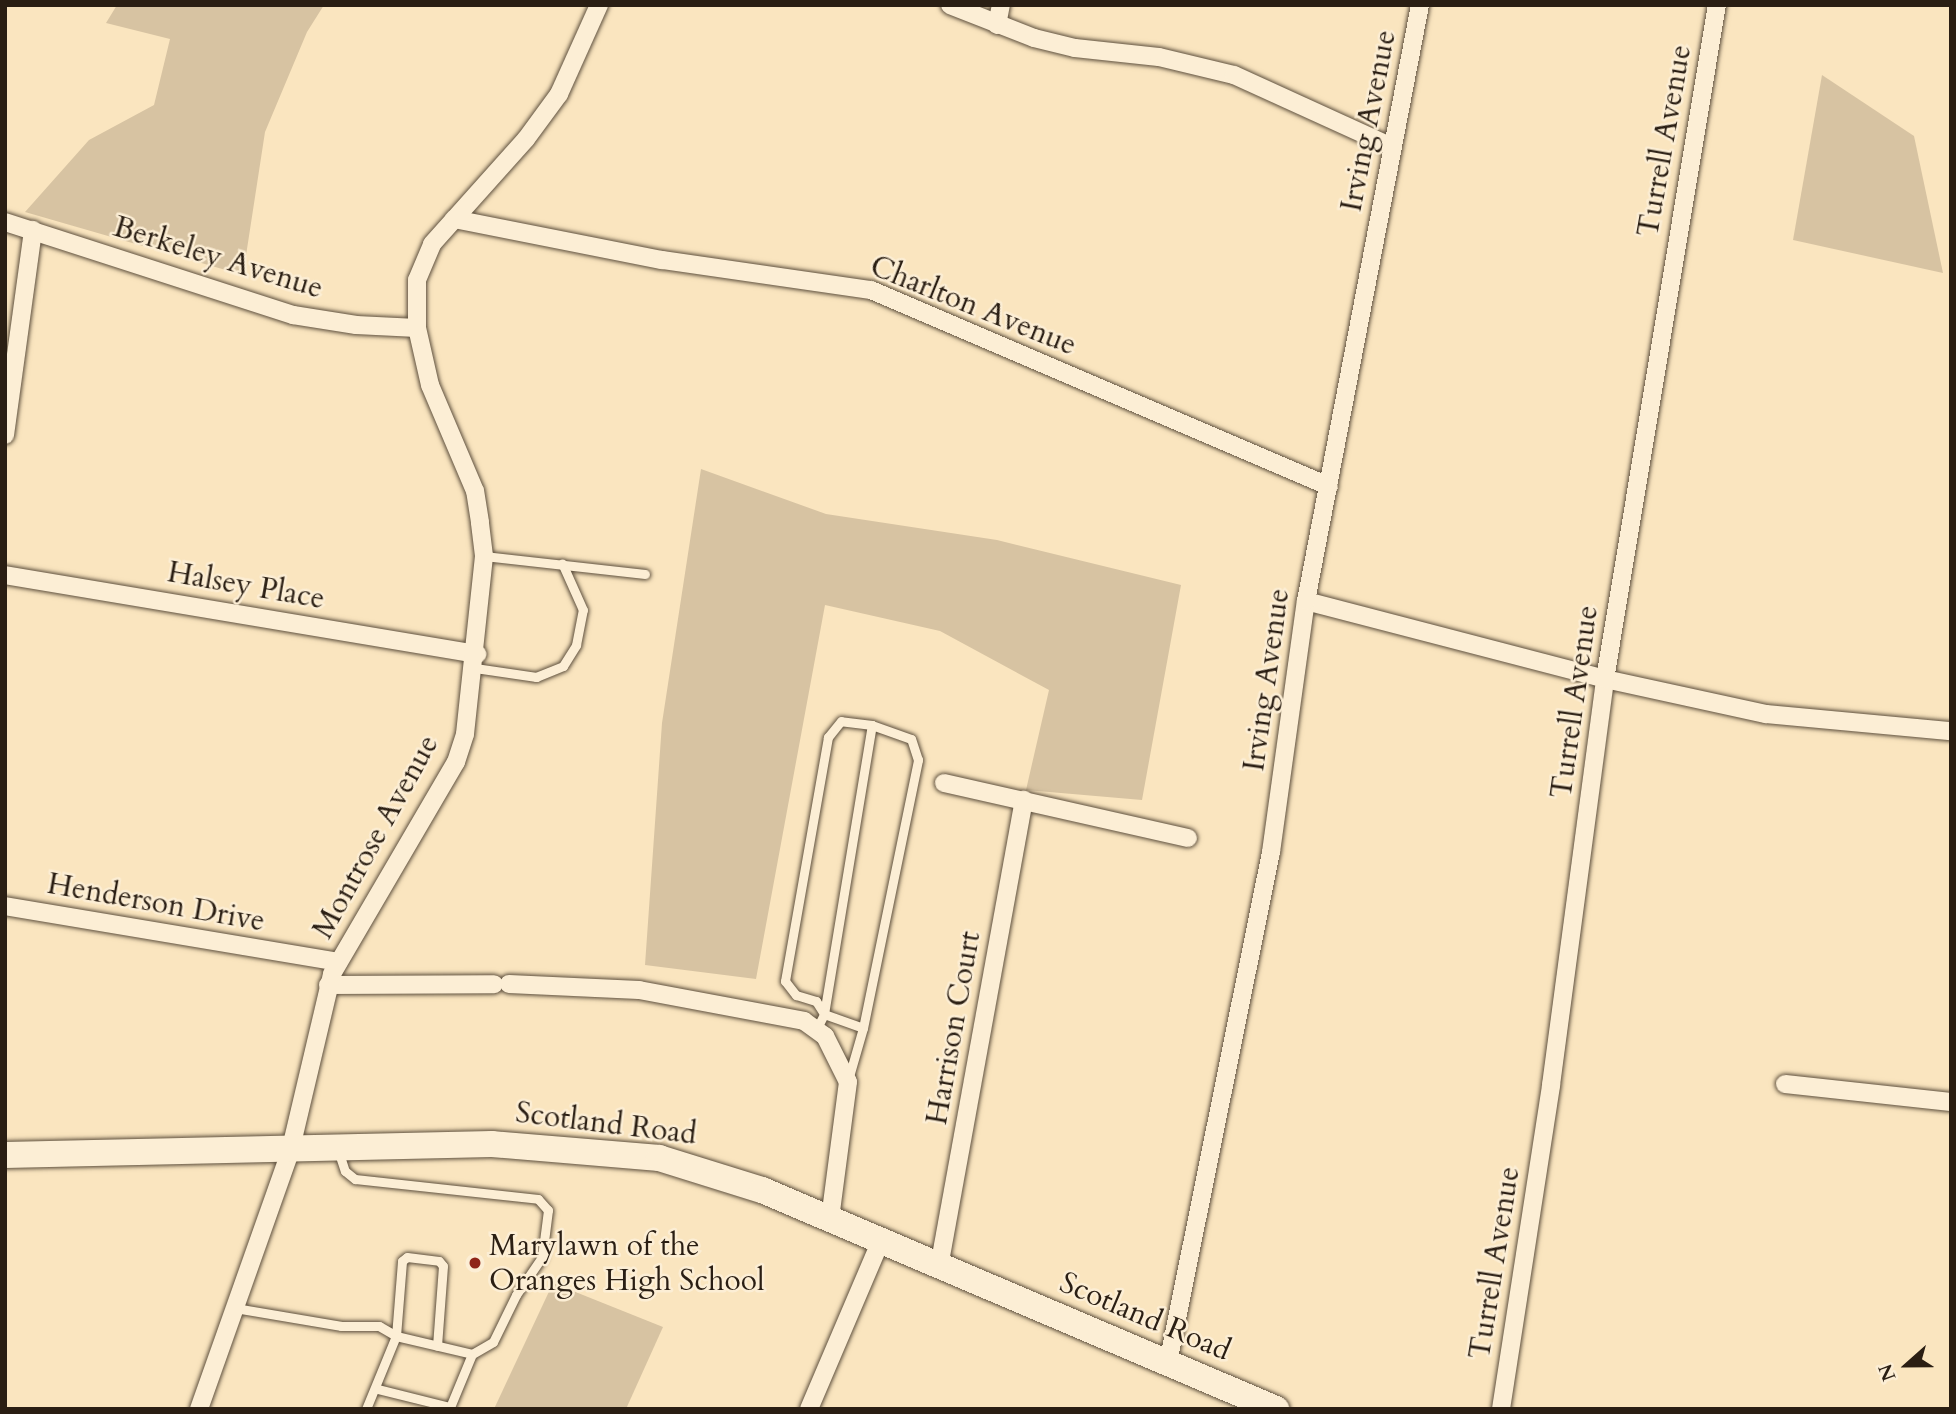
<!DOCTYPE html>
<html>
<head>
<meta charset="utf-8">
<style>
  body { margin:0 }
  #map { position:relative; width:1956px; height:1414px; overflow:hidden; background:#fae5bf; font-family:Cardo,serif }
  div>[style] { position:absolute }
  .green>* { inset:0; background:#d7c3a2 }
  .roads { filter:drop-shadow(0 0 2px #5e503e) drop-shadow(0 0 2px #5e503e) }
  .service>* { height:9px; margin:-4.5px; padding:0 4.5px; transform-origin:4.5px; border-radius:4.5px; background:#fceed5 }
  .minor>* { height:18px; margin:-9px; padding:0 9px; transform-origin:9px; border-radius:9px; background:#fceed5 }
  .secondary>* { height:26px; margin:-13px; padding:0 13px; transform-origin:13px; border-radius:13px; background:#fceed5 }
  .dots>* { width:19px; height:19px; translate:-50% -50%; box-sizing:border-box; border:4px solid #fceed5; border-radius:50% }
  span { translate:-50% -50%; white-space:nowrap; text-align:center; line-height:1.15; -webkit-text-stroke:5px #fceed5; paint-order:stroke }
  .street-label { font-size:30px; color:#2a1e13 }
  .poi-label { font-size:30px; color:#2a1e13 }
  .left { translate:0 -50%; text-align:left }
  .frame { position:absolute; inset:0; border:7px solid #2a1e13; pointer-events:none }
  .north { position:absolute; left:1872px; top:1330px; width:70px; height:70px; -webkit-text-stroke:5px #fceed5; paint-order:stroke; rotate:249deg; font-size:19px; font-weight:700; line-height:28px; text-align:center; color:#2a1e13 }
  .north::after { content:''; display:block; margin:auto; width:24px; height:32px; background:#2a1e13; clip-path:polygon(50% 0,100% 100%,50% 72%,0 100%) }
</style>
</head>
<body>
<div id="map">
  <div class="green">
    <i style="clip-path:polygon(117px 5px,324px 5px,307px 32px,265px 132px,243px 275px,25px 212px,89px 140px,154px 105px,170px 39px,106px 23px)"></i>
    <i style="clip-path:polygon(1822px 75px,1914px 136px,1943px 273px,1793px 240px)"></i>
    <i style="clip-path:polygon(701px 469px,826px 514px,997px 540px,1181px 585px,1142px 800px,1026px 790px,1049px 690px,940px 631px,825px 605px,756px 979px,645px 965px,662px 723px)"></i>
    <i style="clip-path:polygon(553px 1283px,663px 1327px,626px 1409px,494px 1409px)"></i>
  </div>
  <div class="roads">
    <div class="service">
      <i style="left:484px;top:556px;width:162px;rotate:6.4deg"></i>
      <i style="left:475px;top:668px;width:62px;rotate:8.4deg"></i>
      <i style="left:536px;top:677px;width:29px;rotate:-22deg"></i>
      <i style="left:563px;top:666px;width:25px;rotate:-58deg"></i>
      <i style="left:576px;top:645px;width:36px;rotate:-79deg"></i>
      <i style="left:583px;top:610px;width:51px;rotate:-114.1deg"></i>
      <i style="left:816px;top:1030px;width:18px;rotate:-63deg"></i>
      <i style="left:824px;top:1014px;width:293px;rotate:-80.6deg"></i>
      <i style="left:848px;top:1080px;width:54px;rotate:-73.9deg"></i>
      <i style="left:863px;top:1028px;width:274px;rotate:-78.4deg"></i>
      <i style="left:918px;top:760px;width:22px;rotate:-108deg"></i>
      <i style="left:911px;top:739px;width:41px;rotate:-160.3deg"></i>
      <i style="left:872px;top:725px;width:31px;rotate:-173deg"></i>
      <i style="left:841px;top:721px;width:21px;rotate:129deg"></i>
      <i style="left:828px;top:737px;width:248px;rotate:100deg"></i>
      <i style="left:785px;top:981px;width:18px;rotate:52deg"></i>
      <i style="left:796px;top:995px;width:21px;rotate:17deg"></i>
      <i style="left:816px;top:1001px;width:15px;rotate:58deg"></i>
      <i style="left:824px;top:1014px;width:41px;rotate:19.7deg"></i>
      <i style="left:338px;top:1150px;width:22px;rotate:72deg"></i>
      <i style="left:345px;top:1171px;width:13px;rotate:39deg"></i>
      <i style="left:355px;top:1179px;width:184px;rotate:6.2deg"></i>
      <i style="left:538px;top:1199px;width:15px;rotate:48deg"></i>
      <i style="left:548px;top:1210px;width:47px;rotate:97.3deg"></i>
      <i style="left:542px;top:1257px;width:46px;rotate:124.4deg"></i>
      <i style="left:516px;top:1295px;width:52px;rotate:116.1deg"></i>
      <i style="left:493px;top:1342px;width:24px;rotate:150deg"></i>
      <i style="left:472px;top:1354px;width:57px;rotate:112.5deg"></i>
      <i style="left:450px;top:1407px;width:75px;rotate:-166.1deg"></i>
      <i style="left:235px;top:1308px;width:108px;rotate:9.6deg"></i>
      <i style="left:341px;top:1326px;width:38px"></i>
      <i style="left:379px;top:1326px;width:20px;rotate:30deg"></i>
      <i style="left:396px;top:1336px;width:75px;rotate:-85.4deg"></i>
      <i style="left:402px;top:1261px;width:6px;rotate:-39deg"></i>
      <i style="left:407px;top:1257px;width:32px;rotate:7deg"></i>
      <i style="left:439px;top:1261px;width:6px;rotate:51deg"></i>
      <i style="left:443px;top:1266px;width:80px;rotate:94.3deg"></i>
      <i style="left:366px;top:1409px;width:79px;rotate:-67.7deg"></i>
      <i style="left:396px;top:1336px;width:78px;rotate:13.3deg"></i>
    </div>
    <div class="minor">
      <i style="left:950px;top:5px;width:90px;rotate:21.4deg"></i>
      <i style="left:1034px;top:38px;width:42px;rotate:13.7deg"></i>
      <i style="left:1075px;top:48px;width:84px;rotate:6.1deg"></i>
      <i style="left:1159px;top:57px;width:77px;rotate:13.5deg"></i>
      <i style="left:1234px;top:75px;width:171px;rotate:24.5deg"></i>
      <i style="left:997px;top:25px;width:20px;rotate:-79deg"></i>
      <i style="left:454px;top:219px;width:212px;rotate:11.2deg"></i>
      <i style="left:662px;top:260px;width:211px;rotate:8.2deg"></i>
      <i style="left:871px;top:290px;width:498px;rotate:23.2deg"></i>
      <i style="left:5px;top:222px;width:303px;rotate:17.9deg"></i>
      <i style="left:293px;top:315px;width:64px;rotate:9deg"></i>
      <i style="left:356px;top:325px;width:61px;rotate:2.8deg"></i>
      <i style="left:5px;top:435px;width:207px;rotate:-82.2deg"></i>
      <i style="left:5px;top:575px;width:479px;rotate:9.5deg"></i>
      <i style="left:1306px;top:601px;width:309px;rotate:14.6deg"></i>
      <i style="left:1605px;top:679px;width:165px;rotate:12.3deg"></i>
      <i style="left:1766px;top:714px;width:186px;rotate:5.3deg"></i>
      <i style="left:944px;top:783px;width:250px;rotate:12.7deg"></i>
      <i style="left:5px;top:906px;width:338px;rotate:9.5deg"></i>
      <i style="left:509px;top:984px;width:130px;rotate:2.6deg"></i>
      <i style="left:639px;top:990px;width:168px;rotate:10.6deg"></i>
      <i style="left:804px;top:1021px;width:26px;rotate:36deg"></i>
      <i style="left:825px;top:1036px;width:51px;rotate:63.4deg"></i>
      <i style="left:848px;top:1082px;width:138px;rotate:97.5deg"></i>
      <i style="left:328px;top:985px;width:166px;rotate:-0.3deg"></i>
      <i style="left:1785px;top:1084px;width:167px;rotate:6.2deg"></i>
      <i style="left:939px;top:1267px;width:475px;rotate:-79.7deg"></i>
      <i style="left:1168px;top:1363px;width:521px;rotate:-78.6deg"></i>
      <i style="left:1271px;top:852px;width:253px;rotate:-82.1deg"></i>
      <i style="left:1306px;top:601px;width:607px;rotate:-79.17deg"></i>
      <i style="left:199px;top:1409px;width:273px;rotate:-70.5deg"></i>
      <i style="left:290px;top:1152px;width:183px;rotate:-76.7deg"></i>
      <i style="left:332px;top:974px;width:246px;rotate:-59.7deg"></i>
      <i style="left:456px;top:762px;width:29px;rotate:-72deg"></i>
      <i style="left:465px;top:734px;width:179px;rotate:-83.9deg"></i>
      <i style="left:484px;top:556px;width:34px;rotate:-97deg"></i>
      <i style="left:480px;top:522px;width:31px;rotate:-99deg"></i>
      <i style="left:475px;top:491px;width:115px;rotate:-113deg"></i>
      <i style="left:430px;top:385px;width:58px;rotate:-102.8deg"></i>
      <i style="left:417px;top:328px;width:48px;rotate:-90deg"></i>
      <i style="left:417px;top:280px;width:39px;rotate:-67deg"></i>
      <i style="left:432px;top:244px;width:141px;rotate:-48.2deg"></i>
      <i style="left:526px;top:139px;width:56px;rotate:-53.7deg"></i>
      <i style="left:559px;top:94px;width:98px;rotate:-65.8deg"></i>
      <i style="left:809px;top:1409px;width:184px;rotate:-66.9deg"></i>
      <i style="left:1501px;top:1409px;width:328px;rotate:-81.2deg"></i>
      <i style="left:1551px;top:1085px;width:410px;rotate:-82.4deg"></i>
      <i style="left:1605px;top:679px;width:683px;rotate:-80.57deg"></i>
    </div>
    <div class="secondary">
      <i style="left:5px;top:1155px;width:487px;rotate:-1.3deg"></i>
      <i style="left:492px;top:1144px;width:168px;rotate:4.8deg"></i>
      <i style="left:659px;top:1158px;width:108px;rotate:17.3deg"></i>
      <i style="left:762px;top:1190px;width:559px;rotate:23.08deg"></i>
    </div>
  </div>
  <div class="dots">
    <i style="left:475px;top:1263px;background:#8f2418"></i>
  </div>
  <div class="street-label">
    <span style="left:1369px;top:121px;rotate:-79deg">Irving Avenue</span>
    <span style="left:1665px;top:141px;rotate:-80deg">Turrell Avenue</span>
    <span style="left:218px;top:258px;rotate:17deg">Berkeley Avenue</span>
    <span style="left:973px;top:306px;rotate:22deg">Charlton Avenue</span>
    <span style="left:246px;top:586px;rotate:10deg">Halsey Place</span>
    <span style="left:1267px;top:680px;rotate:-82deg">Irving Avenue</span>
    <span style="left:1575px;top:702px;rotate:-82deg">Turrell Avenue</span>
    <span style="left:376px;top:837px;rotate:-61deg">Montrose Avenue</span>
    <span style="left:156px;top:903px;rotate:10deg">Henderson Drive</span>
    <span style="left:954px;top:1028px;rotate:-80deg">Harrison Court</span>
    <span style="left:606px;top:1124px;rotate:7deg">Scotland Road</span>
    <span style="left:1495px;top:1263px;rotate:-81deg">Turrell Avenue</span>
    <span style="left:1145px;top:1317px;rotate:23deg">Scotland Road</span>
  </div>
  <div class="poi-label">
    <span class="left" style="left:489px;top:1263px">Marylawn of the<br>Oranges High School</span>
  </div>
  <div class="frame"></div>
  <div class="north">N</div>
</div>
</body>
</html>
